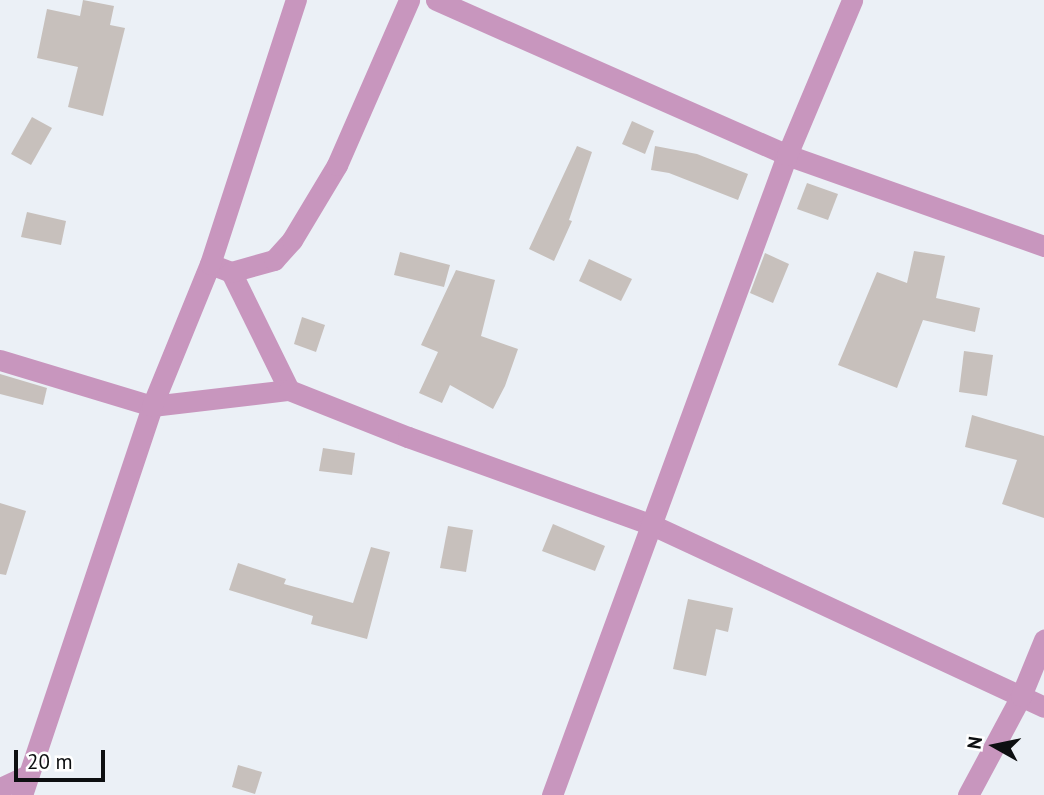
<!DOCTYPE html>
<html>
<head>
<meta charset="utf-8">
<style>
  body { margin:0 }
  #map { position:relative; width:1044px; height:795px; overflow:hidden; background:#ebf0f6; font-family:"PT Sans",sans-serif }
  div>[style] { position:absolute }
  .building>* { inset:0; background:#c7c0bc }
  .minor>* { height:21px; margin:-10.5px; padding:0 10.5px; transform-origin:10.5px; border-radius:10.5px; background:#c896be }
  span { translate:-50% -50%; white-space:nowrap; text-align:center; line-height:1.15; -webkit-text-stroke:5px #fff; paint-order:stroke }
  .north { position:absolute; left:960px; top:711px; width:70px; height:70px; -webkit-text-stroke:5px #fff; paint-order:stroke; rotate:279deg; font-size:19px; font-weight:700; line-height:28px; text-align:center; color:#0d0f11 }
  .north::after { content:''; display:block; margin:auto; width:24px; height:32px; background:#0d0f11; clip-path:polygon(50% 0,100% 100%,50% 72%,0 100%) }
  .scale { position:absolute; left:14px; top:750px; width:91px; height:32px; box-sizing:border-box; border:4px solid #0d0f11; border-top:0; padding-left:9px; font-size:21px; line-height:24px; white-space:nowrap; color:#0d0f11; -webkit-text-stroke:5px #fff; paint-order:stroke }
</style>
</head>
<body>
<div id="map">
  <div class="building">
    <i style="clip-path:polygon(83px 0,114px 6px,110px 25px,125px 28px,103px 116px,68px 107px,78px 67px,37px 58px,47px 9px,80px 16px)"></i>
    <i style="clip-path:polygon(32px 117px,52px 128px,31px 165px,11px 154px)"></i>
    <i style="clip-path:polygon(632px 121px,654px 131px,645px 154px,622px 144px)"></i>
    <i style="clip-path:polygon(577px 146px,592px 152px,569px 220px,572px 221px,554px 261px,529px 249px)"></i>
    <i style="clip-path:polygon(655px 146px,697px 154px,748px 174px,738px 200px,669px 173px,651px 170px)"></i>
    <i style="clip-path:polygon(807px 183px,838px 194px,828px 220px,797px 209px)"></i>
    <i style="clip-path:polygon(27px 212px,66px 221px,61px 245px,21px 237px)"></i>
    <i style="clip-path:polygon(914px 251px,945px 256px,936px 298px,980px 308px,975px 332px,923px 320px,897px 388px,838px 365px,877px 272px,907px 283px)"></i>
    <i style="clip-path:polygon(400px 252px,450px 265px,444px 287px,394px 275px)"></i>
    <i style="clip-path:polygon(765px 253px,789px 264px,773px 303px,750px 293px)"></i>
    <i style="clip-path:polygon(589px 259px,632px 279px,621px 301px,579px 281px)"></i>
    <i style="clip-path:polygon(456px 270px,495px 280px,481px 336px,518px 349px,505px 386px,493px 409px,450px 385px,442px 403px,419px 393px,438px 352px,421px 345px)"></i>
    <i style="clip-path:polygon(302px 317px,325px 325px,316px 352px,294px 344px)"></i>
    <i style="clip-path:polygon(964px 351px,993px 355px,987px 396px,959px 392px)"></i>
    <i style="clip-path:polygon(0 374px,47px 388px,43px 405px,0 394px)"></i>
    <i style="clip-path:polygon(972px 415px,1044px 436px,1044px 518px,1002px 504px,1017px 460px,965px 447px)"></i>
    <i style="clip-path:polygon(323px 448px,355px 453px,352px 475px,319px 471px)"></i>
    <i style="clip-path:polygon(0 503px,26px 511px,6px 575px,0 574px)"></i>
    <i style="clip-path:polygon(553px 524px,605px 546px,595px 571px,542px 551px)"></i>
    <i style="clip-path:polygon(448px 526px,473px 530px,466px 572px,440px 568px)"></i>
    <i style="clip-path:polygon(371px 547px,390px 552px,367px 639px,311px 624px,313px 616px,229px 590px,238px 563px,286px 579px,284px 584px,353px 603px)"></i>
    <i style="clip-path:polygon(688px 599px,733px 608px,728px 632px,716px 629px,706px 676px,673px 669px)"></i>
    <i style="clip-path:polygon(238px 765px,262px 772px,255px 794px,232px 787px)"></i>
  </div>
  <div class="minor">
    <i style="left:436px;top:0;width:384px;rotate:23.8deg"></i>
    <i style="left:787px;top:155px;width:273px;rotate:19.5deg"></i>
    <i style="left:218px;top:267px;width:14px;rotate:21deg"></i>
    <i style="left:231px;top:272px;width:131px;rotate:63.8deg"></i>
    <i style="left:231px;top:272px;width:45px;rotate:-15.6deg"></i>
    <i style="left:274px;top:260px;width:27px;rotate:-48deg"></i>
    <i style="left:292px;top:240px;width:87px;rotate:-59deg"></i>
    <i style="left:337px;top:165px;width:180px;rotate:-66.4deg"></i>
    <i style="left:0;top:360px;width:159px;rotate:16.8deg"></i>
    <i style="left:152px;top:406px;width:138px;rotate:-6.7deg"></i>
    <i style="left:289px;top:390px;width:128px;rotate:21.6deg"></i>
    <i style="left:408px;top:437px;width:257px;rotate:19.8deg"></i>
    <i style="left:650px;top:524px;width:434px;rotate:24.9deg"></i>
    <i style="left:0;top:788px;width:31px;rotate:-25deg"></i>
    <i style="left:22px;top:795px;width:410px;rotate:-71.5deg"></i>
    <i style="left:152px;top:406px;width:153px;rotate:-67.8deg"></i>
    <i style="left:210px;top:264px;width:278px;rotate:-72deg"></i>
    <i style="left:552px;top:795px;width:682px;rotate:-69.84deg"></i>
    <i style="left:787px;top:155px;width:168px;rotate:-67.2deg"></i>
    <i style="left:968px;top:795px;width:112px;rotate:-61.8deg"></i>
    <i style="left:1021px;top:696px;width:61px;rotate:-67.7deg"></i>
  </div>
  <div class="north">N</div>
  <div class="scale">20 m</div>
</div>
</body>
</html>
